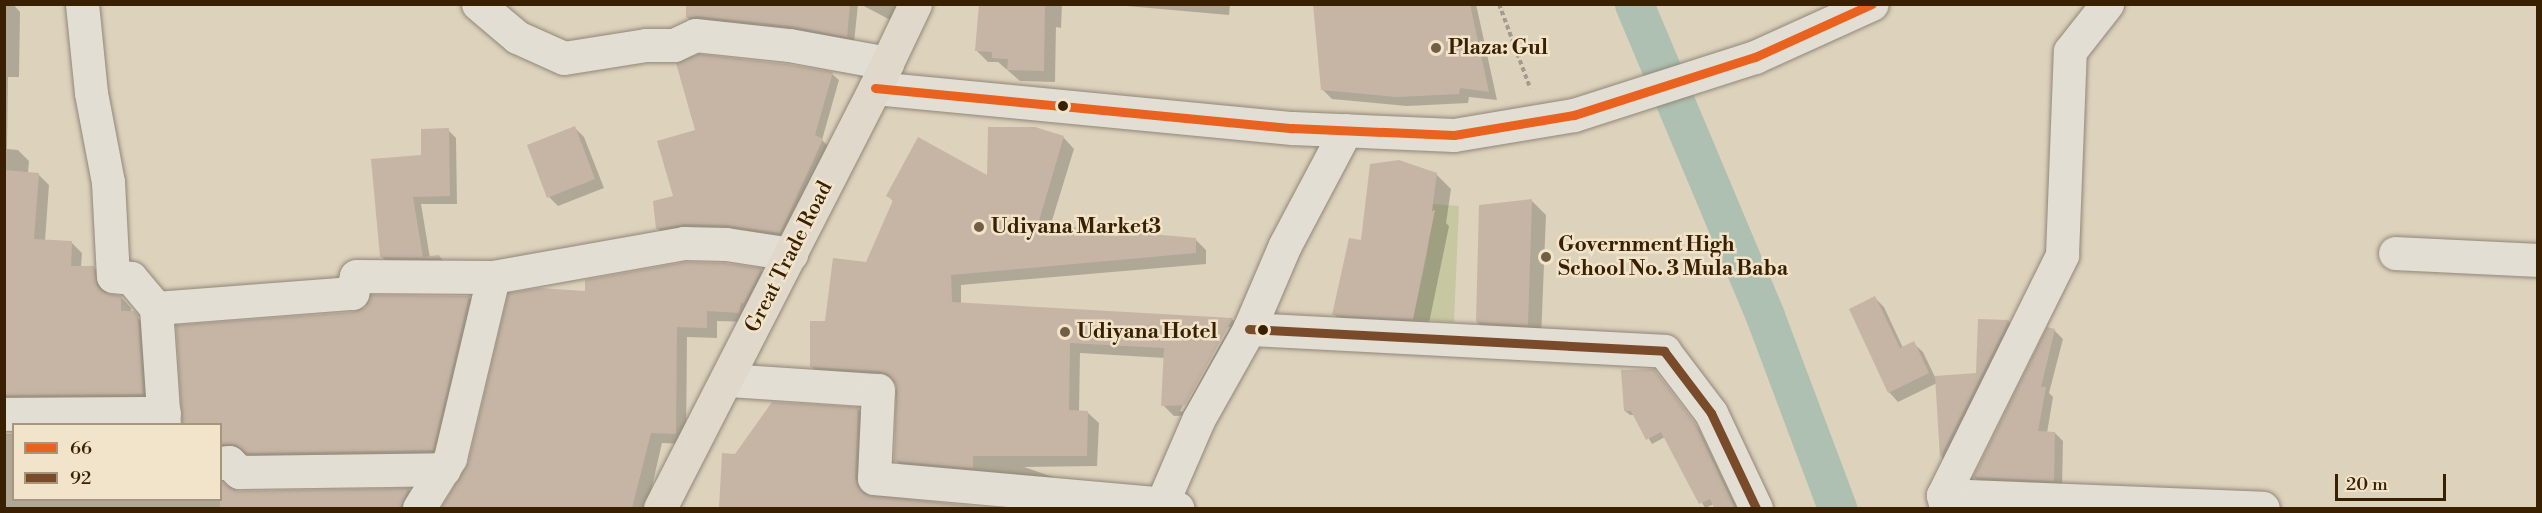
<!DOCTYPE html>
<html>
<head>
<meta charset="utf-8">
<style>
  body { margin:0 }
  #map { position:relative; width:2542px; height:513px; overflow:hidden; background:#ddd2bc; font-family:"Libre Bodoni",serif }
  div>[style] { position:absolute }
  .green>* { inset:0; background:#c7c7a2 }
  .shadow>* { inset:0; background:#0003 }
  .canal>* { height:39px; margin:-19.5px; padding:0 19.5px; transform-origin:19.5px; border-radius:19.5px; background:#adc0b2 }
  .building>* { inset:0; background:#c6b5a5 }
  .path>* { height:4px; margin-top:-2px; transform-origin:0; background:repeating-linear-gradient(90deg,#a29c90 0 4.5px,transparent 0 7.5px) }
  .roads { filter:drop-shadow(0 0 2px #918777) drop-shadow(0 0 2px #918777) }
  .street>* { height:33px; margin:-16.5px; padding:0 16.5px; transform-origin:16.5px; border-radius:16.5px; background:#e3ded3 }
  .secondary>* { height:33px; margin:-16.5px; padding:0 16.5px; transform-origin:16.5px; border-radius:16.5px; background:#e3ded3 }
  .primary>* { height:33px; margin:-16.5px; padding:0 16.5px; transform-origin:16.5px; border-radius:16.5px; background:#dfd8cb }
  .bus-1>* { height:9px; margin:-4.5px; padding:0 4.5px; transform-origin:4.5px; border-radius:4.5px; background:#e96220 }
  .bus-2>* { height:9px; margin:-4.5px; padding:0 4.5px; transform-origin:4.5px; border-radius:4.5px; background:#7a4b2a }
  .dots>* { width:16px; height:16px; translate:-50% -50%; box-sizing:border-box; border:3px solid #f1e4ca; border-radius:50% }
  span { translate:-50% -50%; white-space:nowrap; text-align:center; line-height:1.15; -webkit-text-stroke:5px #f1e4ca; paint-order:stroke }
  .poi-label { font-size:21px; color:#392000; font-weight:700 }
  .left { translate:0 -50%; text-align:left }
  .street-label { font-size:21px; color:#392000 }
  .frame { position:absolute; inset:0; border:6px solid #392000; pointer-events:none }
  .legend { position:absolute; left:12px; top:423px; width:210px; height:78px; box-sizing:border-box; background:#f1e4ca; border:2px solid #a79679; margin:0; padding:8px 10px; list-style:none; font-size:18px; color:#392000 }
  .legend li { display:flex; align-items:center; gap:12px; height:30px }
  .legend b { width:30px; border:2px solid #a79679 }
  .scale { position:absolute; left:2335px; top:474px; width:111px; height:27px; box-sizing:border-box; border:3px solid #392000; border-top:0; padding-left:8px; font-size:18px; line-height:21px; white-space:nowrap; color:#392000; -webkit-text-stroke:4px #f1e4ca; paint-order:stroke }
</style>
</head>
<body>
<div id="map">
  <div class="green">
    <i style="clip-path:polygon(1433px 204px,1459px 206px,1454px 322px,1413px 319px,1427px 254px)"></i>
  </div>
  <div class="shadow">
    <i style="clip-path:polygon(4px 4px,13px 4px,20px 12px,19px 77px,8px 77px,7px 149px,18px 150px,29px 161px,28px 173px,38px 174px,49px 185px,45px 241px,71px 242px,82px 253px,81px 267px,93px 267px,104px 278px,107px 294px,121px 297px,131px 308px,131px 313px,145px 324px,153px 404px,4px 409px)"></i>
    <i style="clip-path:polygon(688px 4px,858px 4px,854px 43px,695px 25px,688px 18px)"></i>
    <i style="clip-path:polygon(860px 4px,905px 4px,896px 23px)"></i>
    <i style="clip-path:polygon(980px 4px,1062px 4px,1061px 28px,1056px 27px,1055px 82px,1020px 81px,998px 62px,988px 62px,976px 50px)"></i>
    <i style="clip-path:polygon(1104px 4px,1230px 4px,1229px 15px)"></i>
    <i style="clip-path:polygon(1315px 4px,1476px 4px,1497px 100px,1469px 97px,1468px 103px,1407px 106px,1332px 99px,1322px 89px)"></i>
    <i style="clip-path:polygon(832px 74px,839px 80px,822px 140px,829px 147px,786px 239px,664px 235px,657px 228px,675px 197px,696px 131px)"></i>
    <i style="clip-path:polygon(575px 128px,584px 137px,604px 188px,558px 206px,549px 197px)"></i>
    <i style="clip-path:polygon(evenodd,1034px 129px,1064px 138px,1074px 149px,1050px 227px,1195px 239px,1206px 250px,1206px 264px,961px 285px,961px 304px,1233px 320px,1243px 330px,1196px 415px,1174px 416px,1163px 405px,1165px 358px,1080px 353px,1079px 412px,1088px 413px,1099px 423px,1097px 466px,1024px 467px,1053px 477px,1062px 485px,906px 471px,895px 460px,896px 383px,822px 377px,811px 366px,826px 323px,867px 263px,894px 202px,888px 196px,988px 177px,1034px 129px,1226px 327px,1230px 327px,1183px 412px,1180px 411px,1226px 327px)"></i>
    <i style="clip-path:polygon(448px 130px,456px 138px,457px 204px,421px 204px,430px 258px,439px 256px,447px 265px,390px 265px,382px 257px,422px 157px)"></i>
    <i style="clip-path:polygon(1436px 174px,1451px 189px,1446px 223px,1449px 226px,1427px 333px,1348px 328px,1334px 314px,1362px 242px)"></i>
    <i style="clip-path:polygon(1532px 201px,1546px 215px,1541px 339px,1492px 336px,1477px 322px)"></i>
    <i style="clip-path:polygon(761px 270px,771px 280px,749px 322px,717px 321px,717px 338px,687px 337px,686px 444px,662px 443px,647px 508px,442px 508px,470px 463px,586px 292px)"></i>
    <i style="clip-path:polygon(469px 297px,479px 308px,443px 460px,259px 463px,248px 455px,238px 453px,220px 458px,220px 424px,184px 424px,178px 327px,354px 313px)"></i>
    <i style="clip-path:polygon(1874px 297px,1884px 307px,1903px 348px,1913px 343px,1923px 352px,1935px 377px,1978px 374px,2008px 321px,2017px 329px,1949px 465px,1942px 458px,1937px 383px,1898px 402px,1889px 392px)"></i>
    <i style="clip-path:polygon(2048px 329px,2054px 330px,2063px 339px,2049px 393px,2053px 397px,2047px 433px,2055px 433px,2063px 441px,2062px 488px,1982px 485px,1974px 477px)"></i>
    <i style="clip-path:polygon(1659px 376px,1699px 429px,1737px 508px,1716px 508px,1714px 504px,1705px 508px,1665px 437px,1652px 444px,1635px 415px,1630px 415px,1625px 411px)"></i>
    <i style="clip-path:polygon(858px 409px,869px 420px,866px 490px,869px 497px,988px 508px,721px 508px,723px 456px,736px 456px)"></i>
    <i style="clip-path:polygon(4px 434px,14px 434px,14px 500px,220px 500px,238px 492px,409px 490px,419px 500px,415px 508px,4px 508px)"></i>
  </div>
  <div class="canal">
    <i style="left:1634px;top:4px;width:338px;rotate:67.2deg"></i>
    <i style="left:1765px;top:316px;width:205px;rotate:69.4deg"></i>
  </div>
  <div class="building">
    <i style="clip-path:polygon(686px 4px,850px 4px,847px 37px,791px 26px,697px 16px,686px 18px)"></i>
    <i style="clip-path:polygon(979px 4px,1045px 4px,1044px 71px,1007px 70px,1008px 59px,992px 58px,992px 52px,975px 51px)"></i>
    <i style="clip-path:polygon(1313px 4px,1470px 4px,1489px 92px,1460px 88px,1459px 94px,1397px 97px,1321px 90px)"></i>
    <i style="clip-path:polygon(698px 54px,786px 64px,833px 72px,815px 135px,823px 139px,780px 233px,726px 225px,684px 224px,656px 229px,653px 201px,673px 196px,657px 141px,695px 130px,676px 63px)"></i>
    <i style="clip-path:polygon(575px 126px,595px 179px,547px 198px,527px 145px)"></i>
    <i style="clip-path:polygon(988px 127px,1035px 127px,1064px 136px,1038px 224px,1196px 238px,1196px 253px,951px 275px,952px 302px,1233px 318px,1185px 405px,1161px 406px,1164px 348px,1070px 343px,1069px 410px,1088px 411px,1087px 456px,973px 456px,973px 468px,894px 461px,897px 391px,894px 381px,888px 374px,879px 371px,810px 367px,810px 321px,825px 321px,833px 258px,866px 262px,893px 200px,886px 196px,918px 137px,987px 175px)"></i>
    <i style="clip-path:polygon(449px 128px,450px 196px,413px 197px,423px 257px,439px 255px,440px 258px,380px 257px,371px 159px,421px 155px,421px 129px)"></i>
    <i style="clip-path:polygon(1399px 160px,1437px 173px,1432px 211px,1435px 210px,1413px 319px,1332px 315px,1349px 238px,1361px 240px,1370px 164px)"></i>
    <i style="clip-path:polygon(4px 170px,39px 173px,34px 239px,72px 241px,71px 266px,94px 266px,97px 286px,103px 292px,121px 296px,121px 311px,134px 311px,138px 315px,143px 394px,4px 395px)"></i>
    <i style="clip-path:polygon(1532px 199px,1528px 325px,1476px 322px,1479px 205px)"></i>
    <i style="clip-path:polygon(685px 262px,724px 263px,762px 268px,744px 303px,741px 303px,739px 313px,707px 311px,707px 328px,677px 327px,676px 434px,651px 433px,632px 508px,441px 508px,468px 463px,508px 293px,539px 288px,585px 291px,585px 280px)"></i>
    <i style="clip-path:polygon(371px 295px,469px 296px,433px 450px,247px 453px,235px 444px,220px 444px,220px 424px,182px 424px,176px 325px,353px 312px,365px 307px)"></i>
    <i style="clip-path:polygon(1875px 296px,1900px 348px,1914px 341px,1929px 373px,1888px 393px,1849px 309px)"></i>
    <i style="clip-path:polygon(1978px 319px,2009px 320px,1940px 458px,1935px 376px,1976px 373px)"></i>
    <i style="clip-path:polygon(2047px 327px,2055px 329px,2041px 387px,2046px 387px,2038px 431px,2055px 432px,2054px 481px,1973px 477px)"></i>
    <i style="clip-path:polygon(1654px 369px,1695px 423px,1735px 508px,1714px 508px,1710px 499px,1699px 504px,1661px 432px,1646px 440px,1631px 411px,1624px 411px,1621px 370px)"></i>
    <i style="clip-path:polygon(772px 402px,858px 407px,855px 477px,858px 487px,864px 494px,972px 506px,972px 508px,719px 508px,722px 453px,735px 454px)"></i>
    <i style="clip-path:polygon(220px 481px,239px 491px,409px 488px,400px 508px,220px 508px)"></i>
  </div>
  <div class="path">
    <i style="left:1499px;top:4px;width:90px;rotate:69.7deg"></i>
  </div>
  <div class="roads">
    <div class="street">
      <i style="left:82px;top:4px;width:89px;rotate:84.2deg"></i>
      <i style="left:91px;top:93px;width:91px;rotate:79.2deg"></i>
      <i style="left:108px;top:182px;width:94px;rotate:87deg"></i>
      <i style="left:113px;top:276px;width:18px;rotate:6deg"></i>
      <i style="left:131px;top:278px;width:39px;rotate:50deg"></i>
      <i style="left:156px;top:308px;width:116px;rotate:86.1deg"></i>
      <i style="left:478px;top:4px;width:51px;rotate:40.2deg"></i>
      <i style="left:517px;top:37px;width:51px;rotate:24.1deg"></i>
      <i style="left:564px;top:58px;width:83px;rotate:-9deg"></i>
      <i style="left:646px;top:45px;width:28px"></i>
      <i style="left:674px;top:45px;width:23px;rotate:-25deg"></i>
      <i style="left:695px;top:35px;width:95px;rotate:6.1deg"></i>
      <i style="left:789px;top:45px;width:100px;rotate:10.4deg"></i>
      <i style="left:2395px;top:253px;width:143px;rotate:2.8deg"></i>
      <i style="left:156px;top:308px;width:197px;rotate:-4.4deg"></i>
      <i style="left:352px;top:293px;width:17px;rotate:-77deg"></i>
      <i style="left:356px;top:276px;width:137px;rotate:0.4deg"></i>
      <i style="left:1249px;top:329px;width:416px;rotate:3deg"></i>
      <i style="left:1664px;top:351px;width:78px;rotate:52.8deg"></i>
      <i style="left:1711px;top:413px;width:105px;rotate:64.7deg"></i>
      <i style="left:727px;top:380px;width:151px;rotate:3.8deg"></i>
      <i style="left:878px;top:390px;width:88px;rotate:92.6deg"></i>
      <i style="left:874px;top:478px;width:290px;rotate:5.1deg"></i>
      <i style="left:1163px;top:504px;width:15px;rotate:16deg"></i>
      <i style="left:4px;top:414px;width:160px;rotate:-0.4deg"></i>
      <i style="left:220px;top:463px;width:9px;rotate:-6deg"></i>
      <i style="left:229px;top:462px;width:14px;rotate:45deg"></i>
      <i style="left:239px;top:472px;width:205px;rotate:-0.8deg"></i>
      <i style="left:1943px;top:495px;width:320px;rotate:2.3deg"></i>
      <i style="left:419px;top:508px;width:59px;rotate:-58.2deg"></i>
      <i style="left:450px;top:458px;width:186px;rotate:-76.6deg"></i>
      <i style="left:493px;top:277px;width:194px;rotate:-10.1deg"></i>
      <i style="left:684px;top:243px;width:42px;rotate:1.4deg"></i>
      <i style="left:726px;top:244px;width:66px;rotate:8.7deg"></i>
      <i style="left:1160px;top:508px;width:96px;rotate:-66.6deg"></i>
      <i style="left:1198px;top:420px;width:104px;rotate:-60.7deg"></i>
      <i style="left:1249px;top:329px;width:91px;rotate:-66.8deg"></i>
      <i style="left:1285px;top:245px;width:130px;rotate:-62.1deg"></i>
      <i style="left:1946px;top:508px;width:13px;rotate:-103deg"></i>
      <i style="left:1943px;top:495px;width:268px;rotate:-63.6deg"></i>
      <i style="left:2062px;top:255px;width:204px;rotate:-87.8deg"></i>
      <i style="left:2070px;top:51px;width:60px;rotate:-51.8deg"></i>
    </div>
    <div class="secondary">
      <i style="left:875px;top:88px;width:419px;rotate:5.5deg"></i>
      <i style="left:1292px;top:128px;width:162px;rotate:2.5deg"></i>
      <i style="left:1454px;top:135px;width:122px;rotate:-9.5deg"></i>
      <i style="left:1574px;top:115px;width:190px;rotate:-17.8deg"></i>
      <i style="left:1755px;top:57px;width:128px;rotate:-24.4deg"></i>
    </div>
    <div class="primary">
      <i style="left:660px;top:508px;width:472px;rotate:-62.9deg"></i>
      <i style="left:875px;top:88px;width:93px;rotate:-64.5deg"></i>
    </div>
  </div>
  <div class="bus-1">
    <i style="left:875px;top:88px;width:419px;rotate:5.5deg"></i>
    <i style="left:1292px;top:128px;width:162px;rotate:2.5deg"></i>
    <i style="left:1454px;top:135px;width:122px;rotate:-9.5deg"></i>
    <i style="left:1574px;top:115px;width:190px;rotate:-17.8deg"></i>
    <i style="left:1755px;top:57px;width:128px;rotate:-24.4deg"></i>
  </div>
  <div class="bus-2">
    <i style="left:1249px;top:329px;width:416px;rotate:3deg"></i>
    <i style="left:1664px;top:351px;width:78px;rotate:52.8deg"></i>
    <i style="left:1711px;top:413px;width:105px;rotate:64.7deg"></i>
  </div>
  <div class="dots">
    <i style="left:1436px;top:48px;background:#725e42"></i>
    <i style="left:1063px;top:106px;background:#392000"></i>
    <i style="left:979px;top:227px;background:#725e42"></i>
    <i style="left:1546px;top:257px;background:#725e42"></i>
    <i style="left:1263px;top:330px;background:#392000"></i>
    <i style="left:1065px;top:332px;background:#725e42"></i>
  </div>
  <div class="poi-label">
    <span class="left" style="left:1448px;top:48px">Plaza: Gul</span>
    <span class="left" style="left:991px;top:227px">Udiyana Market3</span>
    <span class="left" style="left:1558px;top:257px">Government High<br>School No. 3 Mula Baba</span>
    <span class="left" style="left:1077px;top:332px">Udiyana Hotel</span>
  </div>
  <div class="street-label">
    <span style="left:789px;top:257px;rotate:-63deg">Great Trade Road</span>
  </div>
  <div class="frame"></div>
  <ul class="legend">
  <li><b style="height:8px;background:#e96220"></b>66</li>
  <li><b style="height:8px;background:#7a4b2a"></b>92</li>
  </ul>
  <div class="scale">20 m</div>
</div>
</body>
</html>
